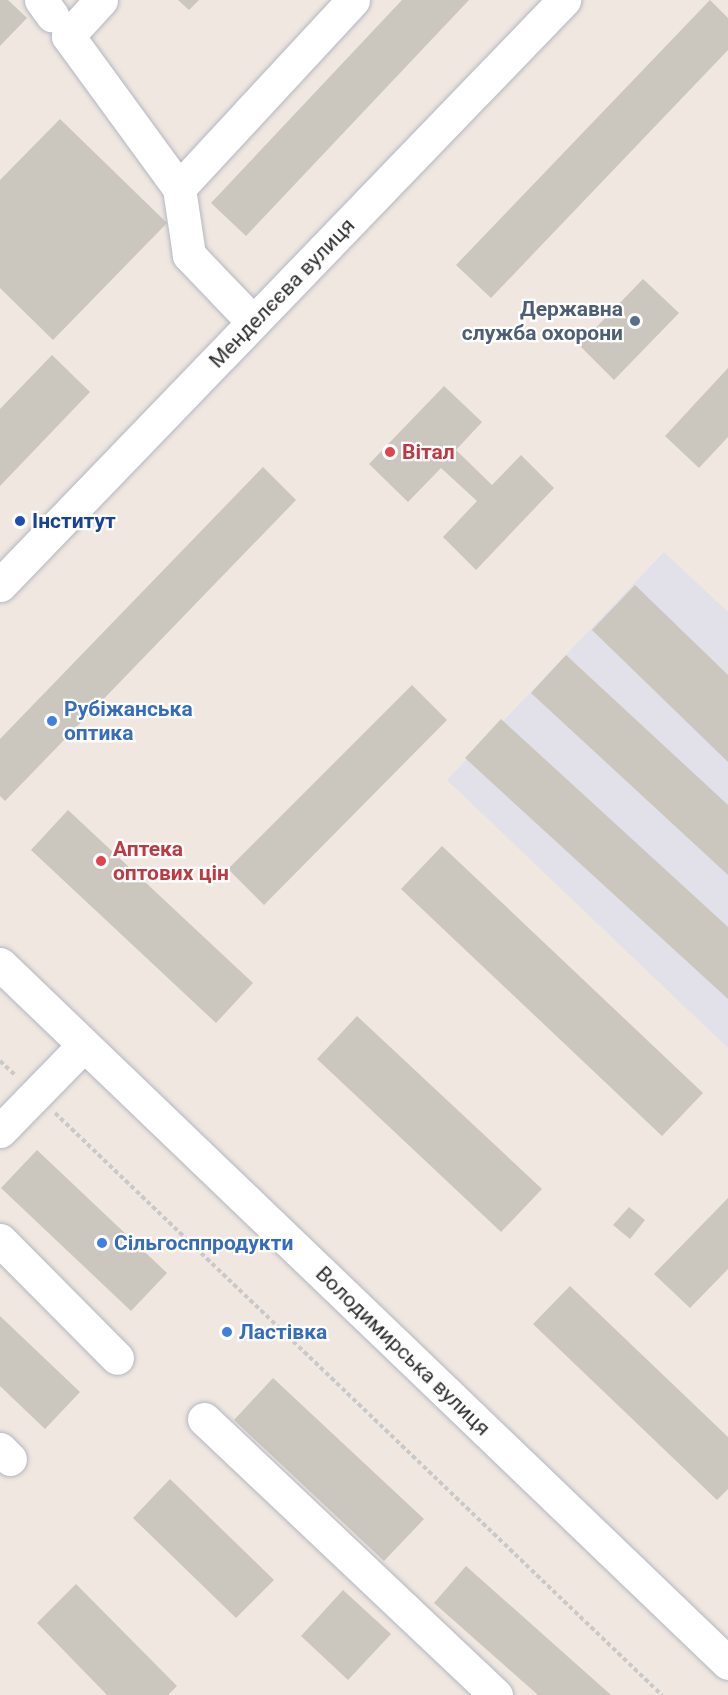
<!DOCTYPE html>
<html>
<head>
<meta charset="utf-8">
<style>
  body { margin:0 }
  #map { position:relative; width:728px; height:1695px; overflow:hidden; background:#f0e7e0; font-family:Roboto,sans-serif }
  div>[style] { position:absolute }
  .industrial>* { inset:0; background:#e2e0e8 }
  .building>* { inset:0; background:#cbc6be }
  .path>* { height:4px; margin-top:-2px; transform-origin:0; background:repeating-linear-gradient(90deg,#c9c9c9 0 4.5px,transparent 0 7.5px) }
  .roads { filter:drop-shadow(0 0 2px #b4b7c2) drop-shadow(0 0 2px #b4b7c2) }
  .minor>* { height:33px; margin:-16.5px; padding:0 16.5px; transform-origin:16.5px; border-radius:16.5px; background:#fff }
  .dots>* { width:16px; height:16px; translate:-50% -50%; box-sizing:border-box; border:3px solid #fff; border-radius:50% }
  span { translate:-50% -50%; white-space:nowrap; text-align:center; line-height:1.15; -webkit-text-stroke:4.5px #fff; paint-order:stroke }
  .street-label { font-size:21px; color:#2e2e2e }
  .service-label { font-size:21px; color:#4e5e75; font-weight:700 }
  .right { translate:-100% -50%; text-align:right }
  .health-label { font-size:21px; color:#be3a42; font-weight:700 }
  .left { translate:0 -50%; text-align:left }
  .transit-label { font-size:21px; color:#164399; font-weight:700 }
  .shop-label { font-size:21px; color:#366cbe; font-weight:700 }
</style>
</head>
<body>
<div id="map">
  <div class="industrial">
    <i style="clip-path:polygon(664px 552px,728px 612px,728px 1048px,447px 780px)"></i>
  </div>
  <div class="building">
    <i style="clip-path:polygon(0 0,8px 0,27px 18px,0 46px)"></i>
    <i style="clip-path:polygon(178px 0,199px 0,189px 10px)"></i>
    <i style="clip-path:polygon(402px 0,469px 0,246px 236px,211px 203px)"></i>
    <i style="clip-path:polygon(710px 0,728px 18px,728px 50px,491px 298px,456px 265px)"></i>
    <i style="clip-path:polygon(60px 119px,167px 223px,53px 340px,0 288px,0 180px)"></i>
    <i style="clip-path:polygon(643px 279px,679px 313px,614px 380px,579px 345px)"></i>
    <i style="clip-path:polygon(52px 355px,90px 392px,0 486px,0 409px)"></i>
    <i style="clip-path:polygon(728px 368px,728px 437px,699px 468px,665px 436px)"></i>
    <i style="clip-path:polygon(444px 386px,482px 422px,456px 450px,492px 485px,521px 455px,554px 488px,476px 570px,443px 537px,477px 501px,441px 468px,408px 502px,369px 464px)"></i>
    <i style="clip-path:polygon(263px 467px,296px 500px,5px 801px,0 796px,0 739px)"></i>
    <i style="clip-path:polygon(635px 585px,728px 675px,728px 762px,592px 630px)"></i>
    <i style="clip-path:polygon(566px 655px,728px 805px,728px 875px,531px 693px)"></i>
    <i style="clip-path:polygon(412px 685px,447px 720px,264px 905px,228px 869px)"></i>
    <i style="clip-path:polygon(501px 719px,728px 927px,728px 999px,465px 758px)"></i>
    <i style="clip-path:polygon(68px 810px,253px 983px,216px 1023px,31px 850px)"></i>
    <i style="clip-path:polygon(442px 846px,703px 1093px,662px 1136px,401px 889px)"></i>
    <i style="clip-path:polygon(357px 1016px,542px 1189px,501px 1232px,317px 1059px)"></i>
    <i style="clip-path:polygon(37px 1150px,167px 1273px,131px 1311px,1px 1188px)"></i>
    <i style="clip-path:polygon(728px 1198px,728px 1269px,690px 1308px,654px 1274px)"></i>
    <i style="clip-path:polygon(629px 1207px,645px 1220px,630px 1239px,613px 1225px)"></i>
    <i style="clip-path:polygon(570px 1286px,728px 1437px,728px 1489px,717px 1500px,533px 1324px)"></i>
    <i style="clip-path:polygon(0 1316px,80px 1392px,45px 1429px,0 1386px)"></i>
    <i style="clip-path:polygon(273px 1378px,424px 1519px,384px 1561px,234px 1420px)"></i>
    <i style="clip-path:polygon(170px 1479px,274px 1580px,236px 1618px,133px 1518px)"></i>
    <i style="clip-path:polygon(466px 1566px,611px 1695px,538px 1695px,434px 1603px)"></i>
    <i style="clip-path:polygon(76px 1584px,177px 1686px,168px 1695px,107px 1695px,37px 1623px)"></i>
    <i style="clip-path:polygon(343px 1590px,391px 1634px,348px 1680px,301px 1636px)"></i>
  </div>
  <div class="path">
    <i style="left:0;top:1061px;width:21px;rotate:43deg"></i>
    <i style="left:55px;top:1113px;width:841px;rotate:43.8deg"></i>
  </div>
  <div class="roads">
    <div class="minor">
      <i style="left:41px;top:0;width:19px;rotate:54deg"></i>
      <i style="left:101px;top:0;width:49px;rotate:132.5deg"></i>
      <i style="left:68px;top:36px;width:188px;rotate:53.9deg"></i>
      <i style="left:253px;top:322px;width:93px;rotate:-133.7deg"></i>
      <i style="left:189px;top:255px;width:68px;rotate:-98.5deg"></i>
      <i style="left:179px;top:188px;width:256px;rotate:-47.2deg"></i>
      <i style="left:0;top:585px;width:813px;rotate:-46.05deg"></i>
      <i style="left:0;top:964px;width:1009px;rotate:43.84deg"></i>
      <i style="left:0;top:1131px;width:120px;rotate:-45.7deg"></i>
      <i style="left:0;top:1240px;width:166px;rotate:45.2deg"></i>
      <i style="left:204px;top:1419px;width:402px;rotate:43.4deg"></i>
      <i style="left:0;top:1449px;width:14px;rotate:45deg"></i>
    </div>
  </div>
  <div class="dots">
    <i style="left:635px;top:321px;background:#5c6f8a"></i>
    <i style="left:390px;top:452px;background:#e0444e"></i>
    <i style="left:20px;top:521px;background:#1a4fb4"></i>
    <i style="left:52px;top:721px;background:#3f7fe0"></i>
    <i style="left:101px;top:861px;background:#e0444e"></i>
    <i style="left:102px;top:1243px;background:#3f7fe0"></i>
    <i style="left:227px;top:1332px;background:#3f7fe0"></i>
  </div>
  <div class="street-label">
    <span style="left:282px;top:293px;rotate:-46deg">Менделєєва вулиця</span>
    <span style="left:403px;top:1351px;rotate:44deg">Володимирська вулиця</span>
  </div>
  <div class="service-label">
    <span class="right" style="left:623px;top:321px">Державна<br>служба охорони</span>
  </div>
  <div class="health-label">
    <span class="left" style="left:402px;top:452px">Вітал</span>
    <span class="left" style="left:113px;top:861px">Аптека<br>оптових цін</span>
  </div>
  <div class="transit-label">
    <span class="left" style="left:32px;top:521px">Інститут</span>
  </div>
  <div class="shop-label">
    <span class="left" style="left:64px;top:721px">Рубіжанська<br>оптика</span>
    <span class="left" style="left:114px;top:1243px">Сільгосппродукти</span>
    <span class="left" style="left:239px;top:1332px">Ластівка</span>
  </div>
</div>
</body>
</html>
